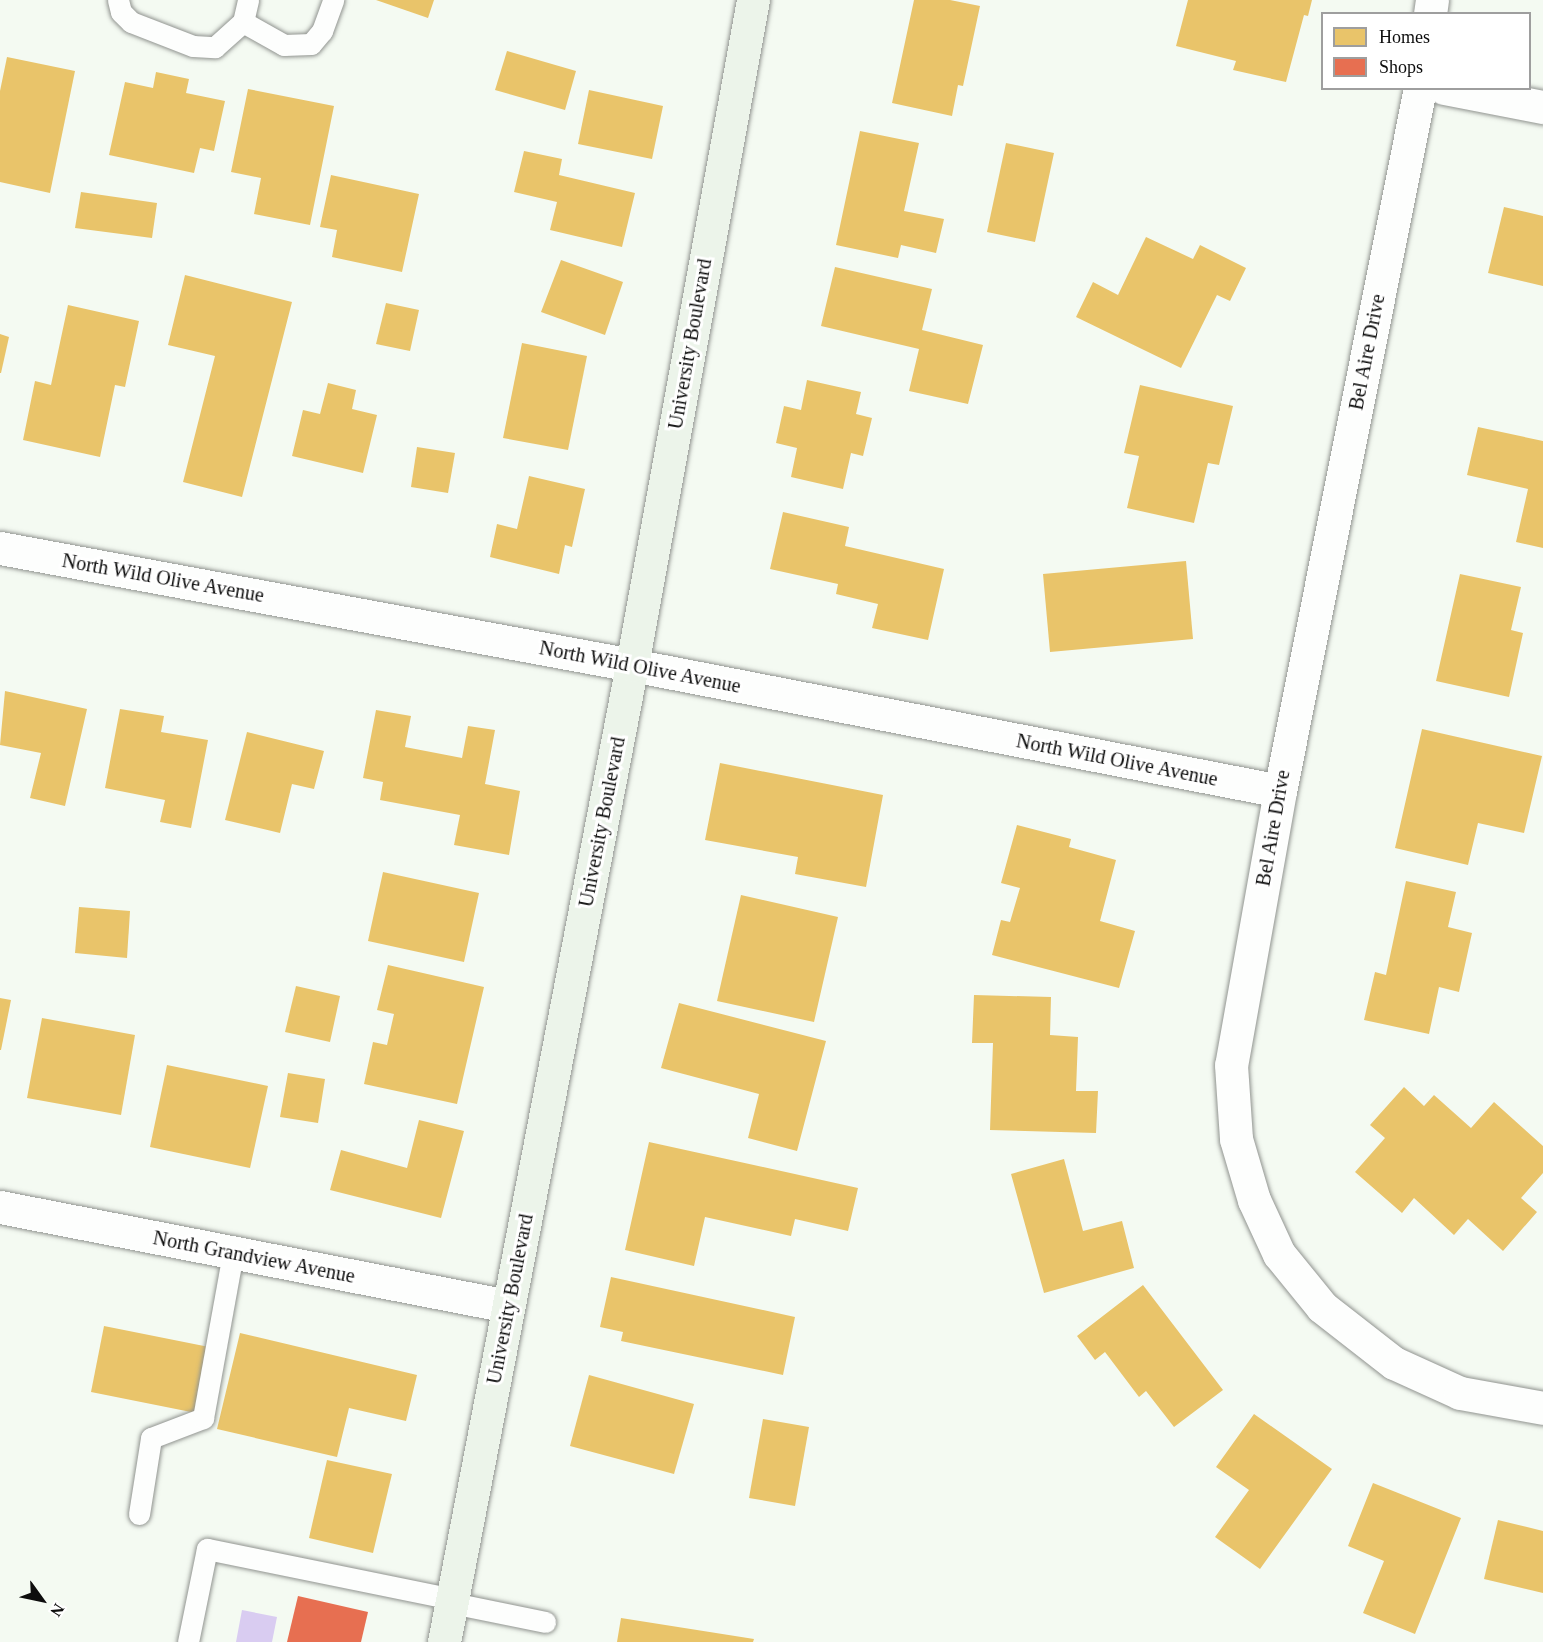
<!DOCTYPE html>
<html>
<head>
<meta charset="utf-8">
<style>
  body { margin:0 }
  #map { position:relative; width:1543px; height:1642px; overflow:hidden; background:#f4faf2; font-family:"Times New Roman",serif }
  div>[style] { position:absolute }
  .water>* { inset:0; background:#d9ccf1 }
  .homes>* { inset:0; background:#e9c46a }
  .shops>* { inset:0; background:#e76f51 }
  .roads { filter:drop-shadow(0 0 2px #919490) drop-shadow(0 0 2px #919490) }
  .lane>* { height:21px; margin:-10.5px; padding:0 10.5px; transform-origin:10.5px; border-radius:10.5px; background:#fdfefd }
  .street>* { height:33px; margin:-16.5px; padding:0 16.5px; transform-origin:16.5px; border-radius:16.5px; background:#fdfefd }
  .secondary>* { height:33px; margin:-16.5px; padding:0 16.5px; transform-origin:16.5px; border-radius:16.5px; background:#ecf4ea }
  span { translate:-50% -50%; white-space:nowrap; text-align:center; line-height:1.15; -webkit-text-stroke:6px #fff; paint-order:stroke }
  .street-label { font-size:20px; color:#0d0d0d }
  .legend { position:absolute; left:1321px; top:12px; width:210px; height:78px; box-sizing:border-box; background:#fff; border:2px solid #9e9e9e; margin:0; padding:8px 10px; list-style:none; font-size:18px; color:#0d0d0d }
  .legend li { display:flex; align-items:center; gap:12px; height:30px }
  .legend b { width:30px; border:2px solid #9e9e9e }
  .north { position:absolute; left:12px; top:1570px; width:60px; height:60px; -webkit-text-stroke:4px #fff; paint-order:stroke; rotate:123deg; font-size:16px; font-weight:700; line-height:24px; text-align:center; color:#0d0d0d }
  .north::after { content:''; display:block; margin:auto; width:21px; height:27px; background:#0d0d0d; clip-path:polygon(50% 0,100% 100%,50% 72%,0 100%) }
</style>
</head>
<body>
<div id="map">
  <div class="water">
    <i style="clip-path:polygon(242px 1610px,277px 1617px,272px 1642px,236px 1642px)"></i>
  </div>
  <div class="homes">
    <i style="clip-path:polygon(376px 0,434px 0,428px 18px)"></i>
    <i style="clip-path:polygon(914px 0,950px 0,980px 6px,963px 86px,958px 85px,952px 116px,892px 103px)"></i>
    <i style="clip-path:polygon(1188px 0,1312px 0,1308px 16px,1304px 15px,1286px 82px,1233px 70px,1236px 61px,1176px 46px)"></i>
    <i style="clip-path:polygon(507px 51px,576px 71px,565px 110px,495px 90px)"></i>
    <i style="clip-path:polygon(7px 57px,75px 71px,50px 193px,0 182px,0 91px)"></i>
    <i style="clip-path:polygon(156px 72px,189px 79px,186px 93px,225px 101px,214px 151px,200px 148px,194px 173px,109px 155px,125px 82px,153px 88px)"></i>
    <i style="clip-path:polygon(248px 89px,334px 106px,310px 225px,254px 214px,261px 178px,231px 172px)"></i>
    <i style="clip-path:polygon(589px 90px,663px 106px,652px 159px,578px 144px)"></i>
    <i style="clip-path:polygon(860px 131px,919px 143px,904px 211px,944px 219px,936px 253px,901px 245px,898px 258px,836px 245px)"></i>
    <i style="clip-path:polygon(1006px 143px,1054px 153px,1035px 242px,987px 232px)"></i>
    <i style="clip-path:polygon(524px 151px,562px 159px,559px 175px,635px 193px,622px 247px,550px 230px,557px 202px,514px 192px)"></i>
    <i style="clip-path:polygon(331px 175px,419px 194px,402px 272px,332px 257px,337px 230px,320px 227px)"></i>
    <i style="clip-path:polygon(81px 192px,157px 203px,152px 238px,75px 228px)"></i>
    <i style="clip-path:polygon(1504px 207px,1543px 216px,1543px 286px,1488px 273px)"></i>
    <i style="clip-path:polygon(1146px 237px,1193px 259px,1200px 245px,1246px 268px,1230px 301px,1217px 295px,1181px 368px,1076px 317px,1093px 282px,1118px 295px)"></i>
    <i style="clip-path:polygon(561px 260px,623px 282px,605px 335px,541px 312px)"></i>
    <i style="clip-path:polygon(835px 267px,932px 289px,922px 330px,983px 345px,968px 404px,909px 391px,919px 349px,821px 326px)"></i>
    <i style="clip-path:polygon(185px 275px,292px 302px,242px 497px,183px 482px,215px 356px,168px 345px)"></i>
    <i style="clip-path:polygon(386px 303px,419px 310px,410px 351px,376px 344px)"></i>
    <i style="clip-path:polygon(68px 305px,139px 321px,125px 387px,115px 385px,100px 457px,23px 440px,35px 381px,51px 385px)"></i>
    <i style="clip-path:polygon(0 334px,9px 337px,1px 373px,0 373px)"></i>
    <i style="clip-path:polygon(522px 343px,587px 356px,568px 450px,503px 438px)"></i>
    <i style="clip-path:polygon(807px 380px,861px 392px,856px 414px,872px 418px,863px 456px,851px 453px,843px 489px,791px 477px,797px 448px,776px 443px,784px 406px,801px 410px)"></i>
    <i style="clip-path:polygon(328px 383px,356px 390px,352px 409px,377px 415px,363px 473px,292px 456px,303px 410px,320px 414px)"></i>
    <i style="clip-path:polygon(1140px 385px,1233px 406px,1219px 465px,1208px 463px,1194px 523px,1127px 508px,1139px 456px,1124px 453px)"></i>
    <i style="clip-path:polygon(1478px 427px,1543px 441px,1543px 548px,1516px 542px,1528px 489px,1467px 475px)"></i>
    <i style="clip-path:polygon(417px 447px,455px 453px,448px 493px,411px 487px)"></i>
    <i style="clip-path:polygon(529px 476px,585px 489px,572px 547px,565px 545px,559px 574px,490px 557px,497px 524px,517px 529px)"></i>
    <i style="clip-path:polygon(783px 512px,849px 527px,845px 546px,944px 569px,928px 640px,872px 628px,878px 604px,836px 594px,838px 584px,770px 569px)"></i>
    <i style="clip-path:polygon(1186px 561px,1193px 639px,1050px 652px,1043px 574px)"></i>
    <i style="clip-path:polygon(1460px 574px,1521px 587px,1511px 630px,1523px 633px,1509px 697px,1436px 681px)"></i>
    <i style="clip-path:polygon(5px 691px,87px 709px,65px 806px,30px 798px,41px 753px,0 745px)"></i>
    <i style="clip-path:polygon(120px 709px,164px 716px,161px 732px,208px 740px,191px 828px,160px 822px,165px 800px,105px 788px)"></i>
    <i style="clip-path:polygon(376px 710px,411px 716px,405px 747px,462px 758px,468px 726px,495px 730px,485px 784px,520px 791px,509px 855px,454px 845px,460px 815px,380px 800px,383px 782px,363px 778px)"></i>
    <i style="clip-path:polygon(1422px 729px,1542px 756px,1524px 833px,1478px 823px,1468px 865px,1395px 848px)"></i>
    <i style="clip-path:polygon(247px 732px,324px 751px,314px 789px,292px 784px,280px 833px,225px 820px)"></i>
    <i style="clip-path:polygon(720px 763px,883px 795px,866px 887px,795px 874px,798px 857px,705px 840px)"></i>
    <i style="clip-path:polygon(1017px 825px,1071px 839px,1069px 847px,1116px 860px,1100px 921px,1135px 931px,1119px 988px,992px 955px,1001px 920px,1010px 922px,1020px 888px,1001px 883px)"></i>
    <i style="clip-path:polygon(383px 872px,479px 893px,464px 962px,368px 941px)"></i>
    <i style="clip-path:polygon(1406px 881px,1456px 892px,1448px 927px,1472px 933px,1459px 992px,1439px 987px,1429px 1034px,1364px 1020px,1375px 972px,1386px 975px)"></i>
    <i style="clip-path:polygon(741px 895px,838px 917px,814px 1022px,717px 1001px)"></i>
    <i style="clip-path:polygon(79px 907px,130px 911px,127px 958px,75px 953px)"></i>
    <i style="clip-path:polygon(388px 965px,484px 987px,457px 1104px,364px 1084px,373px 1042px,387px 1045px,394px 1014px,377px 1010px)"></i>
    <i style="clip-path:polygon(296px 986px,340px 996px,330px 1042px,285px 1032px)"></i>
    <i style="clip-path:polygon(974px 995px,1051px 997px,1050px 1035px,1078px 1037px,1076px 1091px,1098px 1091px,1096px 1133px,990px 1130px,993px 1043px,972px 1043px)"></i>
    <i style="clip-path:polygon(0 998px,11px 1000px,1px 1050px,0 1050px)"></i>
    <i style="clip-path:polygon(679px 1003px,826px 1041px,797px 1151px,748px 1138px,759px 1094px,661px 1068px)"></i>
    <i style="clip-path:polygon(42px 1018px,135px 1035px,121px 1115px,27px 1098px)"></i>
    <i style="clip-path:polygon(167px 1065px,268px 1086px,250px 1168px,150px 1147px)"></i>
    <i style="clip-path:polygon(288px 1073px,325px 1079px,318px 1123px,280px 1117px)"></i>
    <i style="clip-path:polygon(1404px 1087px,1424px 1106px,1434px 1095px,1471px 1128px,1494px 1102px,1543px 1146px,1543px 1173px,1521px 1198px,1537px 1212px,1503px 1251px,1468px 1219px,1454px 1235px,1414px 1198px,1402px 1213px,1355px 1172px,1385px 1138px,1370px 1125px)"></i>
    <i style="clip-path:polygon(419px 1120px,464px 1131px,441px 1218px,330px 1190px,341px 1150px,407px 1168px)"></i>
    <i style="clip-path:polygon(649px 1142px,858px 1188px,848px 1231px,795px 1219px,791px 1236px,705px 1217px,694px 1266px,625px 1250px)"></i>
    <i style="clip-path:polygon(1064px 1159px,1083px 1231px,1122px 1221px,1134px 1268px,1044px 1293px,1011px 1174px)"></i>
    <i style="clip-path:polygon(611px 1277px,795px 1317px,783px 1375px,621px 1341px,623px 1332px,600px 1327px)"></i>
    <i style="clip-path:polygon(1143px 1285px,1223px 1390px,1174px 1427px,1146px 1391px,1139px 1397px,1105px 1352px,1095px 1360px,1077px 1336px)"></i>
    <i style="clip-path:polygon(104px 1326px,214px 1348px,201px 1414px,91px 1392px)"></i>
    <i style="clip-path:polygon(240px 1333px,417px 1375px,406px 1421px,349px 1408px,337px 1457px,217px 1429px)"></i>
    <i style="clip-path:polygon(589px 1375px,694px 1404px,674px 1474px,570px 1446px)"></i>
    <i style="clip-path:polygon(1254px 1414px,1332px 1469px,1260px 1569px,1215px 1537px,1249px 1490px,1216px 1467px)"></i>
    <i style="clip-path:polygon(763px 1419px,809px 1427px,795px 1506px,749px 1498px)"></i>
    <i style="clip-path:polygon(327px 1460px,392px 1474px,373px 1553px,309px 1538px)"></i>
    <i style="clip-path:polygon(1373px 1483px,1461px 1518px,1415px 1634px,1363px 1613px,1384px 1561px,1348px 1546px)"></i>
    <i style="clip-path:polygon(1498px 1520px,1543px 1531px,1543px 1593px,1484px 1579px)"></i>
    <i style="clip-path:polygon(621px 1618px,754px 1639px,753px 1642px,617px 1642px)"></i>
  </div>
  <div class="shops">
    <i style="clip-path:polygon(298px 1596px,368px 1612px,361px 1642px,287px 1642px)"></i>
  </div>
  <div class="roads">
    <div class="lane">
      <i style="left:118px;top:0;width:12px;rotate:76deg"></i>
      <i style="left:121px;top:12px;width:14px;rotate:45deg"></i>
      <i style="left:131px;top:22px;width:66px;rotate:21.2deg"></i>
      <i style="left:193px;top:46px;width:22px;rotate:3deg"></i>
      <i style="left:215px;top:47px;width:38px;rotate:-42deg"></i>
      <i style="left:243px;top:22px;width:23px;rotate:-77deg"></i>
      <i style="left:243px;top:22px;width:47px;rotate:29.3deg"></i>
      <i style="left:284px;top:45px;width:27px;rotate:-2deg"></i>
      <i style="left:311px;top:44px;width:17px;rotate:-50deg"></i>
      <i style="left:322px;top:31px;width:33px;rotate:-70deg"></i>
      <i style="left:139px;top:1514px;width:77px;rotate:-81deg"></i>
      <i style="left:151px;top:1438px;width:56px;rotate:-21deg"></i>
      <i style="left:203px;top:1418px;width:168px;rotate:-79.7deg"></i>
      <i style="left:452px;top:1603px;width:95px;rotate:11.5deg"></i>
      <i style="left:188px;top:1642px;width:95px;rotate:-78.5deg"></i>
      <i style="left:207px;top:1549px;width:251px;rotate:11.5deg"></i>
    </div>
    <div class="street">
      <i style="left:1430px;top:14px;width:14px;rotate:-82deg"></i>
      <i style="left:1420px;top:88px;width:717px;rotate:101.26deg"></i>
      <i style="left:1280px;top:791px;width:278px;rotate:100.1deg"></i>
      <i style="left:1231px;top:1065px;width:74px;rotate:86.1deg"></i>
      <i style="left:1236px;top:1139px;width:64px;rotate:73.6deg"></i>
      <i style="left:1254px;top:1200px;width:60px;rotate:65.2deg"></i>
      <i style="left:1279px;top:1254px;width:68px;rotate:50.9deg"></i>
      <i style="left:1322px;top:1307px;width:91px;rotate:37.9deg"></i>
      <i style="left:1394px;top:1363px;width:72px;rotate:24.4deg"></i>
      <i style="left:1460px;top:1393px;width:84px;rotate:10.2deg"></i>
      <i style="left:1444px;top:88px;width:101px;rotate:10.9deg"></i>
      <i style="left:0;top:548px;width:643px;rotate:10.49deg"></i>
      <i style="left:632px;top:665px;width:660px;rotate:11deg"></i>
      <i style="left:0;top:1207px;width:518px;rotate:11.03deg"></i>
    </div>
    <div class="secondary">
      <i style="left:444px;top:1642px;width:995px;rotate:-79.11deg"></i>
      <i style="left:632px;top:665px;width:676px;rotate:-79.69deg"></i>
    </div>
  </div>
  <div class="street-label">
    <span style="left:690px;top:344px;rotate:-80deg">University Boulevard</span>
    <span style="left:1367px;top:352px;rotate:-79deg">Bel Aire Drive</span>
    <span style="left:163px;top:578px;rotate:10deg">North Wild Olive Avenue</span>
    <span style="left:640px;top:667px;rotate:11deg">North Wild Olive Avenue</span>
    <span style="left:1117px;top:760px;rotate:11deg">North Wild Olive Avenue</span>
    <span style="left:602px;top:822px;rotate:-79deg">University Boulevard</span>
    <span style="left:1273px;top:828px;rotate:-80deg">Bel Aire Drive</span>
    <span style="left:254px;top:1257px;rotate:11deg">North Grandview Avenue</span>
    <span style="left:510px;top:1299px;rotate:-79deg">University Boulevard</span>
  </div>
  <ul class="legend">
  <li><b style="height:16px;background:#e9c46a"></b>Homes</li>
  <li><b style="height:16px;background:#e76f51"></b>Shops</li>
  </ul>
  <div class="north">N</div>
</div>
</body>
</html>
